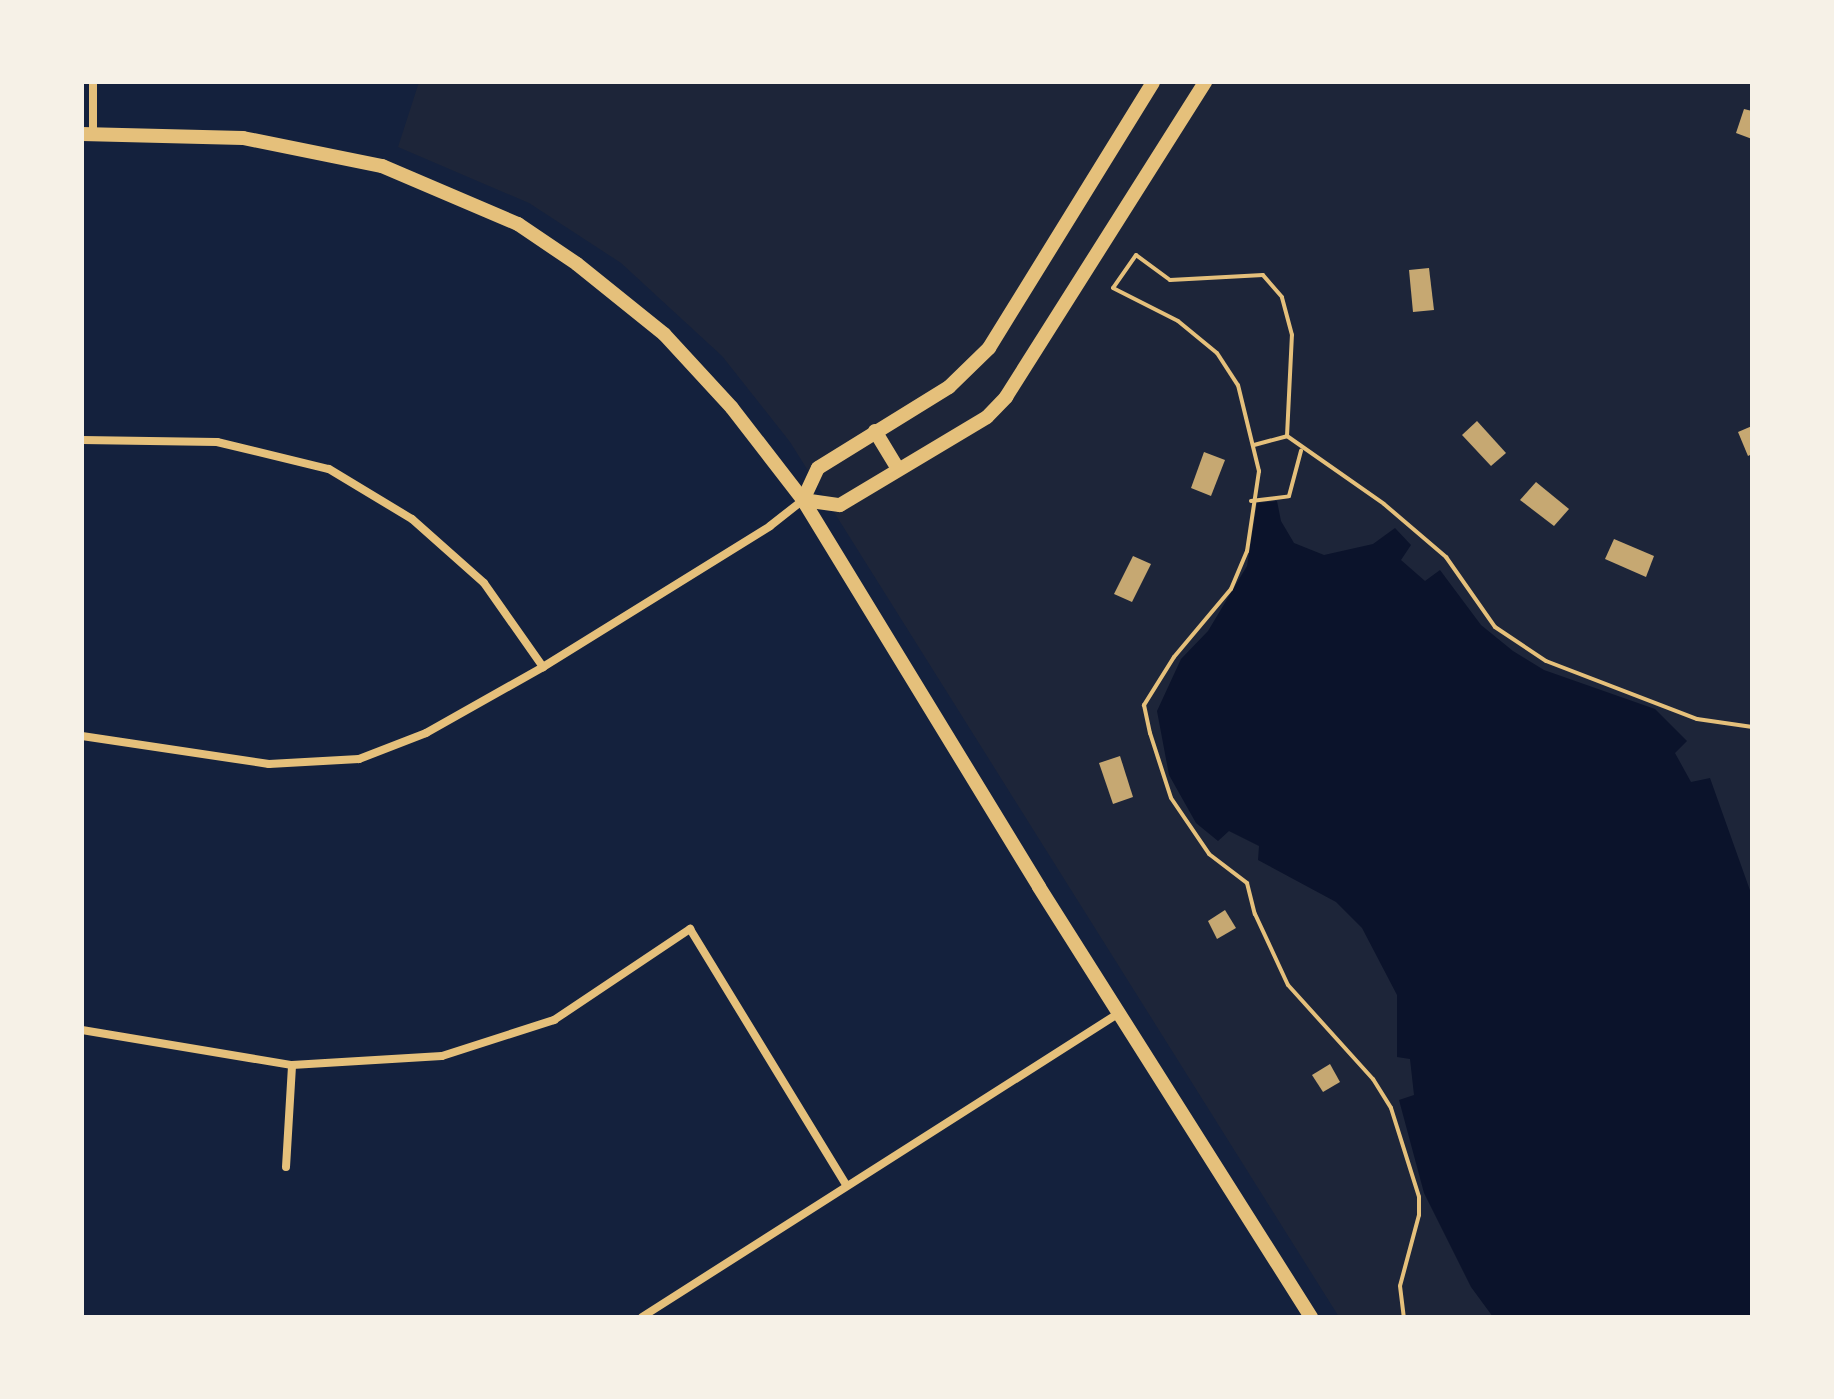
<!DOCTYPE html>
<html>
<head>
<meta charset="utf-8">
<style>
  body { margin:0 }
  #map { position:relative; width:1834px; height:1399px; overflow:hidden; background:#14213d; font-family:"Space Grotesk",sans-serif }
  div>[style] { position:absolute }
  .green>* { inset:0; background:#1d2539 }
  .water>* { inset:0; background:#0b132b }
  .building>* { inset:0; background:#c6a872 }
  .path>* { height:4px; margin:-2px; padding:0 2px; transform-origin:2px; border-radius:2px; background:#e5c07b }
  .minor>* { height:8px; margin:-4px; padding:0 4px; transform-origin:4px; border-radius:4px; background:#e5c07b }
  .tertiary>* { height:14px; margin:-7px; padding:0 7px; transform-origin:7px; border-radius:7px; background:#e5c07b }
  span { translate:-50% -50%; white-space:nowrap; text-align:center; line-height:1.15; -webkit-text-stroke:7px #f6f1e7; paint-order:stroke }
  .frame { position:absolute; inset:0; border:84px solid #f6f1e7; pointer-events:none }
</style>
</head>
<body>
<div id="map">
  <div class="green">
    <i style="clip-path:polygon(419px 82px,1752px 82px,1752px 1317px,1339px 1317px,790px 442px,722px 356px,621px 263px,529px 203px,398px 147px)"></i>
  </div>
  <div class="water">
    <i style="clip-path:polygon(1277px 501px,1281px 521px,1294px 543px,1324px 555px,1373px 544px,1395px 528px,1411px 545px,1401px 560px,1425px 581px,1440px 570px,1481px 625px,1513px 651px,1544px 670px,1655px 709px,1687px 741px,1675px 753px,1691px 782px,1710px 778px,1752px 896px,1752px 1317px,1493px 1317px,1471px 1287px,1424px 1193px,1399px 1100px,1414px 1095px,1410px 1059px,1397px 1057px,1397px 995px,1362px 928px,1336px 902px,1258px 860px,1259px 846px,1229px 831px,1218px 841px,1196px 823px,1169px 775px,1157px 711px,1181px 659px,1208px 631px,1247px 566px,1257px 503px)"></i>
  </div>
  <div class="building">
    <i style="clip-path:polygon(1744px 109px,1752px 111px,1752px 139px,1736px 133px)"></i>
    <i style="clip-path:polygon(1429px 268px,1434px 310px,1413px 312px,1409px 270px)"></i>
    <i style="clip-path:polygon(1477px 421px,1506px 453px,1491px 466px,1462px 435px)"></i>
    <i style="clip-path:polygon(1752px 426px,1752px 454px,1748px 456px,1738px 432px)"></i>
    <i style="clip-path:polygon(1204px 452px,1225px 460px,1211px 496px,1191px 488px)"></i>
    <i style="clip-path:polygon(1536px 482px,1569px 509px,1554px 526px,1520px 500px)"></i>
    <i style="clip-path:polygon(1614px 539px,1654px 556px,1646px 577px,1605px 559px)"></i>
    <i style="clip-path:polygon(1133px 556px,1151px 564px,1132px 602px,1114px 594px)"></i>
    <i style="clip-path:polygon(1120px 756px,1133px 797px,1113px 804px,1099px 763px)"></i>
    <i style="clip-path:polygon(1225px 910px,1236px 928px,1217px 939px,1208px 921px)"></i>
    <i style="clip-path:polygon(1330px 1064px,1340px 1082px,1323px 1092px,1312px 1075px)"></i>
  </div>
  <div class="path">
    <i style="left:1287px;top:436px;width:101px;rotate:-87.2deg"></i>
    <i style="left:1292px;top:335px;width:39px;rotate:-105deg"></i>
    <i style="left:1282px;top:297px;width:29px;rotate:-131deg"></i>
    <i style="left:1263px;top:275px;width:93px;rotate:176.9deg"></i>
    <i style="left:1170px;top:280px;width:42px;rotate:-143.7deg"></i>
    <i style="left:1136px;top:255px;width:40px;rotate:124.9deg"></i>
    <i style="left:1113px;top:288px;width:73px;rotate:26.9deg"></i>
    <i style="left:1178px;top:321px;width:50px;rotate:39.4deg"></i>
    <i style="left:1217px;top:353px;width:38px;rotate:57deg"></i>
    <i style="left:1238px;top:385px;width:89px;rotate:76.3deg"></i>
    <i style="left:1259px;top:471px;width:81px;rotate:98.5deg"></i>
    <i style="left:1247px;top:551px;width:41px;rotate:112.8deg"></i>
    <i style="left:1231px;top:589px;width:89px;rotate:130deg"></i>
    <i style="left:1174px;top:657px;width:57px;rotate:122deg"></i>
    <i style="left:1144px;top:705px;width:29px;rotate:78deg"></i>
    <i style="left:1150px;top:733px;width:68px;rotate:72.1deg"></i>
    <i style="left:1171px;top:798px;width:68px;rotate:55.8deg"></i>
    <i style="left:1209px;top:854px;width:48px;rotate:37.3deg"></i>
    <i style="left:1247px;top:883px;width:32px;rotate:76deg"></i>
    <i style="left:1255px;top:914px;width:78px;rotate:65.1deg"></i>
    <i style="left:1288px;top:985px;width:127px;rotate:47.9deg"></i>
    <i style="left:1373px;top:1079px;width:34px;rotate:58deg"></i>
    <i style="left:1391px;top:1108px;width:93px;rotate:72.5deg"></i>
    <i style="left:1419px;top:1197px;width:18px;rotate:90deg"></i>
    <i style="left:1419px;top:1215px;width:73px;rotate:105deg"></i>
    <i style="left:1400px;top:1286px;width:31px;rotate:83deg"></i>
    <i style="left:1254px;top:445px;width:34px;rotate:-15deg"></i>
    <i style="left:1287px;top:436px;width:118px;rotate:35deg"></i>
    <i style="left:1384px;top:504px;width:82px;rotate:40.5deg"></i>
    <i style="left:1446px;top:557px;width:85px;rotate:55deg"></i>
    <i style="left:1495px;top:627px;width:61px;rotate:33.7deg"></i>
    <i style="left:1546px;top:661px;width:162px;rotate:21deg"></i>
    <i style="left:1697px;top:719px;width:56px;rotate:8.3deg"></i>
    <i style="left:1251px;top:501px;width:38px;rotate:-7deg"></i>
    <i style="left:1289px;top:496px;width:47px;rotate:-75.1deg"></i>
  </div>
  <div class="minor">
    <i style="left:93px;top:82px;width:52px;rotate:90deg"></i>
    <i style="left:82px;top:440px;width:135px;rotate:0.8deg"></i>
    <i style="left:217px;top:442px;width:115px;rotate:13.6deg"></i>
    <i style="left:329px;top:469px;width:97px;rotate:31.1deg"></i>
    <i style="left:412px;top:519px;width:96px;rotate:41.6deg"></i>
    <i style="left:484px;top:583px;width:103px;rotate:54.9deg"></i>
    <i style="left:82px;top:736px;width:189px;rotate:8.5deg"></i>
    <i style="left:269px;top:764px;width:90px;rotate:-3.2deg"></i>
    <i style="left:359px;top:759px;width:72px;rotate:-21.2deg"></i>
    <i style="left:426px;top:733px;width:134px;rotate:-29.4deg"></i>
    <i style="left:543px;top:667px;width:267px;rotate:-31.8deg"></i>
    <i style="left:770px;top:526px;width:42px;rotate:-38.2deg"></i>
    <i style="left:82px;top:1030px;width:213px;rotate:9.5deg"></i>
    <i style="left:292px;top:1065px;width:150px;rotate:-3.4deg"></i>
    <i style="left:442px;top:1056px;width:118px;rotate:-17.8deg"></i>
    <i style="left:554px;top:1020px;width:164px;rotate:-33.8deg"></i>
    <i style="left:690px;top:929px;width:300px;rotate:58.6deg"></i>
    <i style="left:286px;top:1167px;width:102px;rotate:-86.6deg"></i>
    <i style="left:642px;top:1317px;width:566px;rotate:-32.51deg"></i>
  </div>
  <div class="tertiary">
    <i style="left:82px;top:134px;width:161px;rotate:1.4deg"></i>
    <i style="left:243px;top:138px;width:142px;rotate:11.4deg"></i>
    <i style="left:382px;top:166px;width:148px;rotate:23.1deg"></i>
    <i style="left:518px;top:224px;width:71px;rotate:34.1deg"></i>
    <i style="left:577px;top:264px;width:112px;rotate:38.8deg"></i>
    <i style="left:664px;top:334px;width:100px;rotate:47.4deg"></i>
    <i style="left:732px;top:408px;width:116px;rotate:52.3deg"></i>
    <i style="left:803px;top:500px;width:453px;rotate:58.6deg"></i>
    <i style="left:1039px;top:887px;width:509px;rotate:57.68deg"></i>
    <i style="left:875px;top:431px;width:44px;rotate:58.8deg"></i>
    <i style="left:803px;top:500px;width:37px;rotate:8deg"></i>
    <i style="left:840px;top:505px;width:171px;rotate:-30.9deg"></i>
    <i style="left:987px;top:417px;width:28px;rotate:-46deg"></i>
    <i style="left:1006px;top:397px;width:373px;rotate:-57.7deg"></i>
    <i style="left:803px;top:500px;width:35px;rotate:-65deg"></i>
    <i style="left:818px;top:468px;width:154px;rotate:-31.7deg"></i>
    <i style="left:949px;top:387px;width:56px;rotate:-44.3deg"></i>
    <i style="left:989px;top:348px;width:312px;rotate:-58.3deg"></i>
  </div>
  <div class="frame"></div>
</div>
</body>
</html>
